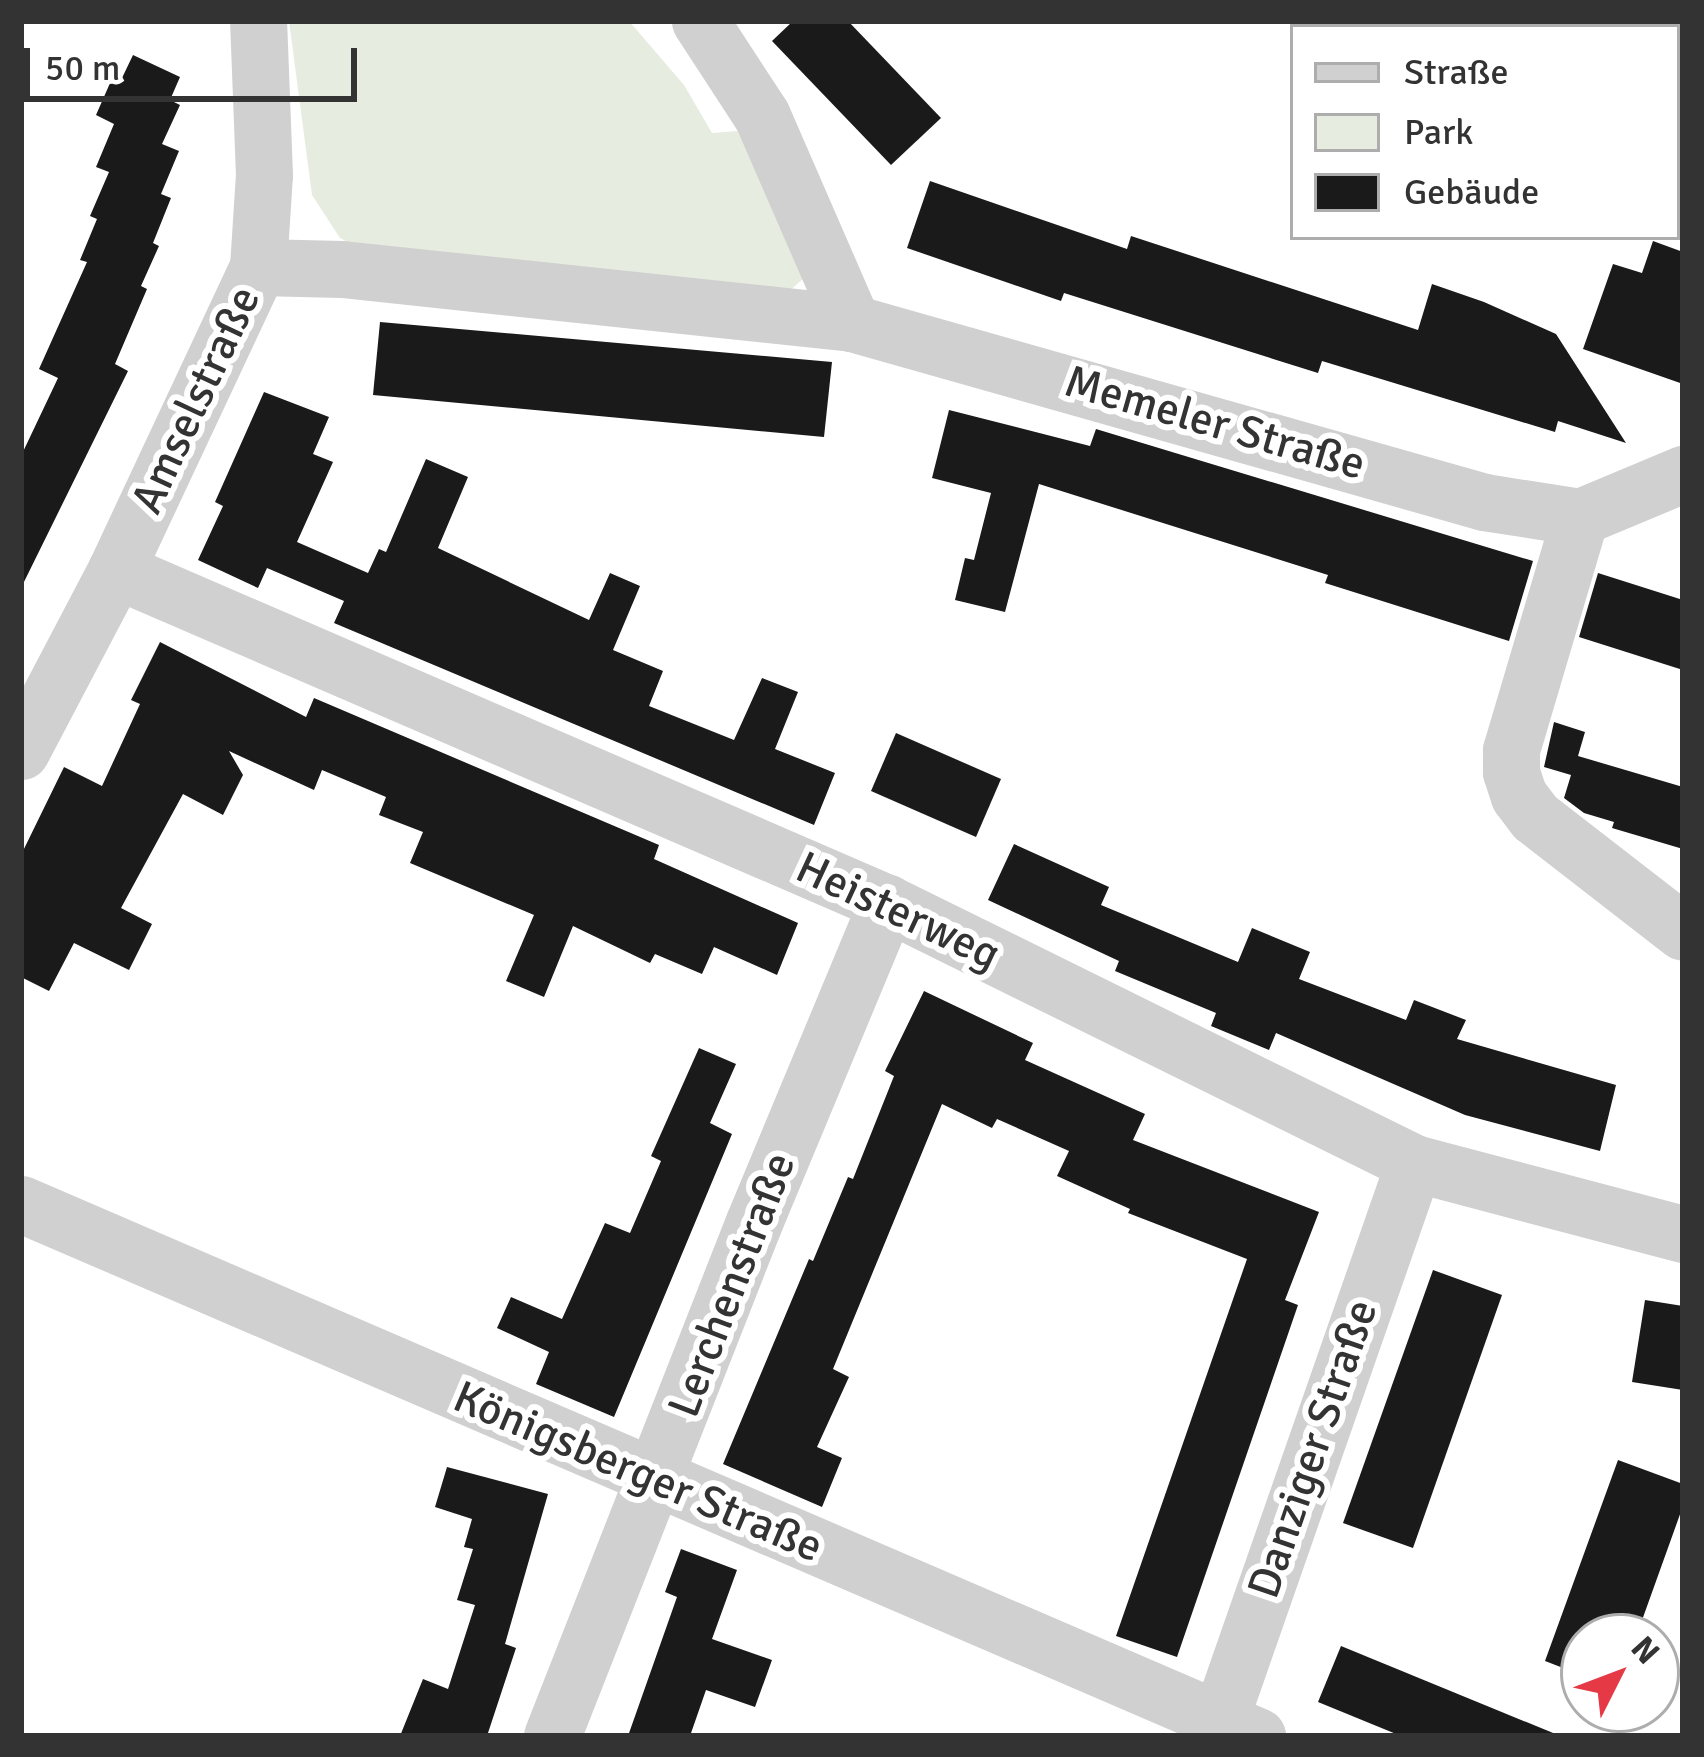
<!DOCTYPE html>
<html>
<head>
<meta charset="utf-8">
<style>
  body { margin:0 }
  #map { position:relative; width:1704px; height:1757px; overflow:hidden; background:#fff; font-family:Signika,sans-serif }
  div>[style] { position:absolute }
  .green>* { inset:0; background:#e6ecdf }
  .building>* { inset:0; background:#1a1a1a }
  .minor>* { height:57px; margin:-28.5px; padding:0 28.5px; transform-origin:28.5px; border-radius:28.5px; background:#d0d0d0 }
  span { translate:-50% -50%; white-space:nowrap; text-align:center; line-height:1.15; -webkit-text-stroke:12px #fff; paint-order:stroke }
  .street-label { font-size:45px; color:#333 }
  .frame { position:absolute; inset:0; border:24px solid #333; pointer-events:none }
  .legend { position:absolute; left:1290px; top:24px; width:390px; height:216px; box-sizing:border-box; background:#fff; border:3px solid #adadad; margin:0; padding:15px 21px; list-style:none; font-size:36px; color:#333 }
  .legend li { display:flex; align-items:center; gap:24px; height:60px }
  .legend b { width:60px; border:3px solid #adadad }
  .north { position:absolute; left:1560px; top:1613px; width:120px; height:120px; box-sizing:border-box; background:#fff; border:3px solid #adadad; border-radius:50%; rotate:48deg; font-size:33px; font-weight:700; line-height:48px; text-align:center; color:#333 }
  .north::after { content:''; display:block; margin:auto; width:42px; height:54px; background:#e63946; clip-path:polygon(50% 0,100% 100%,50% 72%,0 100%) }
  .scale { position:absolute; left:24px; top:48px; width:333px; height:54px; box-sizing:border-box; border:6px solid #333; border-top:0; padding-left:15px; font-size:36px; line-height:42px; white-space:nowrap; color:#333; -webkit-text-stroke:9px #fff; paint-order:stroke }
</style>
</head>
<body>
<div id="map">
  <div class="green">
    <i style="clip-path:polygon(289px 21px,629px 21px,684px 85px,712px 133px,750px 130px,804px 278px,787px 293px,356px 246px,340px 238px,312px 195px)"></i>
  </div>
  <div class="building">
    <i style="clip-path:polygon(793px 21px,848px 21px,941px 118px,891px 165px,772px 41px)"></i>
    <i style="clip-path:polygon(133px 55px,180px 77px,170px 100px,180px 105px,162px 144px,179px 151px,161px 194px,171px 198px,153px 243px,159px 246px,141px 286px,147px 289px,115px 364px,128px 371px,21px 588px,21px 456px,58px 378px,39px 369px,87px 262px,80px 260px,97px 219px,90px 216px,109px 172px,96px 167px,114px 124px,96px 115px,114px 74px,122px 78px)"></i>
    <i style="clip-path:polygon(930px 181px,1127px 249px,1131px 236px,1418px 330px,1432px 284px,1484px 302px,1556px 334px,1626px 443px,1558px 421px,1555px 432px,1322px 361px,1318px 373px,1064px 293px,1061px 301px,907px 248px)"></i>
    <i style="clip-path:polygon(1653px 241px,1683px 252px,1683px 384px,1583px 349px,1613px 264px,1642px 273px)"></i>
    <i style="clip-path:polygon(380px 322px,832px 362px,824px 437px,373px 395px)"></i>
    <i style="clip-path:polygon(264px 392px,329px 417px,313px 454px,333px 462px,297px 542px,368px 573px,379px 549px,386px 552px,426px 459px,468px 477px,438px 548px,589px 620px,610px 573px,640px 586px,613px 650px,663px 671px,649px 706px,734px 740px,762px 678px,798px 692px,775px 749px,835px 773px,814px 825px,334px 623px,344px 601px,267px 568px,258px 588px,198px 560px,223px 506px,215px 502px)"></i>
    <i style="clip-path:polygon(949px 410px,1090px 446px,1096px 429px,1533px 561px,1509px 641px,1325px 583px,1328px 575px,1039px 484px,1005px 612px,955px 600px,965px 558px,974px 560px,991px 493px,932px 478px)"></i>
    <i style="clip-path:polygon(1598px 573px,1683px 600px,1683px 670px,1579px 637px)"></i>
    <i style="clip-path:polygon(160px 642px,306px 717px,314px 698px,659px 845px,654px 859px,798px 923px,777px 975px,714px 947px,702px 974px,655px 954px,650px 963px,573px 926px,544px 997px,506px 981px,534px 915px,410px 863px,423px 832px,379px 815px,386px 797px,322px 770px,314px 790px,229px 751px,243px 775px,223px 815px,183px 794px,121px 908px,152px 924px,129px 970px,74px 943px,49px 991px,21px 977px,21px 855px,64px 767px,102px 786px,140px 704px,131px 700px)"></i>
    <i style="clip-path:polygon(1554px 722px,1585px 732px,1578px 756px,1683px 787px,1683px 849px,1612px 828px,1614px 822px,1584px 813px,1564px 798px,1571px 775px,1544px 767px)"></i>
    <i style="clip-path:polygon(896px 733px,1001px 779px,976px 837px,871px 791px)"></i>
    <i style="clip-path:polygon(1014px 844px,1109px 887px,1101px 905px,1238px 962px,1252px 928px,1310px 952px,1299px 979px,1406px 1020px,1414px 1000px,1466px 1020px,1457px 1039px,1616px 1085px,1600px 1151px,1465px 1115px,1276px 1033px,1269px 1050px,1211px 1026px,1216px 1013px,1115px 971px,1119px 961px,988px 900px)"></i>
    <i style="clip-path:polygon(924px 991px,1033px 1043px,1025px 1060px,1145px 1114px,1133px 1140px,1319px 1212px,1285px 1300px,1298px 1305px,1177px 1657px,1116px 1636px,1247px 1259px,1128px 1213px,1130px 1209px,1057px 1176px,1069px 1151px,997px 1119px,992px 1128px,942px 1104px,833px 1369px,849px 1377px,817px 1447px,842px 1458px,822px 1507px,723px 1464px,809px 1259px,813px 1261px,848px 1177px,853px 1179px,894px 1076px,885px 1071px)"></i>
    <i style="clip-path:polygon(699px 1048px,736px 1064px,710px 1123px,732px 1134px,614px 1417px,536px 1384px,549px 1352px,497px 1328px,511px 1297px,562px 1319px,605px 1223px,630px 1233px,661px 1161px,651px 1156px)"></i>
    <i style="clip-path:polygon(1433px 1270px,1502px 1295px,1413px 1548px,1343px 1523px)"></i>
    <i style="clip-path:polygon(1645px 1300px,1683px 1306px,1683px 1390px,1632px 1382px)"></i>
    <i style="clip-path:polygon(1618px 1460px,1683px 1484px,1683px 1506px,1636px 1637px,1584px 1637px,1584px 1676px,1545px 1661px)"></i>
    <i style="clip-path:polygon(447px 1467px,548px 1494px,505px 1644px,516px 1648px,487px 1736px,400px 1736px,423px 1679px,448px 1689px,475px 1605px,457px 1600px,473px 1549px,464px 1547px,472px 1519px,435px 1507px)"></i>
    <i style="clip-path:polygon(681px 1549px,737px 1570px,712px 1639px,772px 1660px,755px 1707px,706px 1690px,690px 1736px,628px 1736px,677px 1597px,665px 1592px)"></i>
    <i style="clip-path:polygon(1341px 1646px,1558px 1735px,1558px 1736px,1401px 1736px,1318px 1702px)"></i>
  </div>
  <div class="minor">
    <i style="left:700px;top:21px;width:113px;rotate:56.9deg"></i>
    <i style="left:762px;top:116px;width:226px;rotate:66.5deg"></i>
    <i style="left:258px;top:267px;width:84px;rotate:1.4deg"></i>
    <i style="left:342px;top:269px;width:513px;rotate:6.04deg"></i>
    <i style="left:852px;top:323px;width:657px;rotate:15.81deg"></i>
    <i style="left:1484px;top:502px;width:97px;rotate:8.9deg"></i>
    <i style="left:1580px;top:517px;width:112px;rotate:-22.7deg"></i>
    <i style="left:1580px;top:517px;width:243px;rotate:106.5deg"></i>
    <i style="left:1511px;top:750px;width:22px;rotate:90deg"></i>
    <i style="left:1511px;top:772px;width:25px;rotate:72deg"></i>
    <i style="left:1519px;top:796px;width:26px;rotate:53deg"></i>
    <i style="left:1535px;top:817px;width:187px;rotate:37.8deg"></i>
    <i style="left:116px;top:570px;width:840px;rotate:23.36deg"></i>
    <i style="left:887px;top:903px;width:588px;rotate:26.26deg"></i>
    <i style="left:1414px;top:1163px;width:278px;rotate:14.8deg"></i>
    <i style="left:21px;top:751px;width:204px;rotate:-62.3deg"></i>
    <i style="left:116px;top:570px;width:335px;rotate:-64.9deg"></i>
    <i style="left:258px;top:267px;width:92px;rotate:-86.3deg"></i>
    <i style="left:264px;top:175px;width:154px;rotate:-92.2deg"></i>
    <i style="left:21px;top:1204px;width:1346px;rotate:23.29deg"></i>
    <i style="left:552px;top:1736px;width:552px;rotate:-68.55deg"></i>
    <i style="left:754px;top:1222px;width:346px;rotate:-67.4deg"></i>
    <i style="left:1214px;top:1736px;width:607px;rotate:-70.76deg"></i>
  </div>
  <div class="street-label">
    <span style="left:196px;top:400px;rotate:-65deg">Amselstraße</span>
    <span style="left:1215px;top:423px;rotate:16deg">Memeler Straße</span>
    <span style="left:898px;top:911px;rotate:25deg">Heisterweg</span>
    <span style="left:732px;top:1285px;rotate:-69deg">Lerchenstraße</span>
    <span style="left:1313px;top:1449px;rotate:-71deg">Danziger Straße</span>
    <span style="left:638px;top:1472px;rotate:23deg">Königsberger Straße</span>
  </div>
  <div class="frame"></div>
  <ul class="legend">
  <li><b style="height:15px;background:#d0d0d0"></b>Straße</li>
  <li><b style="height:33px;background:#e6ecdf"></b>Park</li>
  <li><b style="height:33px;background:#1a1a1a"></b>Gebäude</li>
  </ul>
  <div class="north">N</div>
  <div class="scale">50 m</div>
</div>
</body>
</html>
